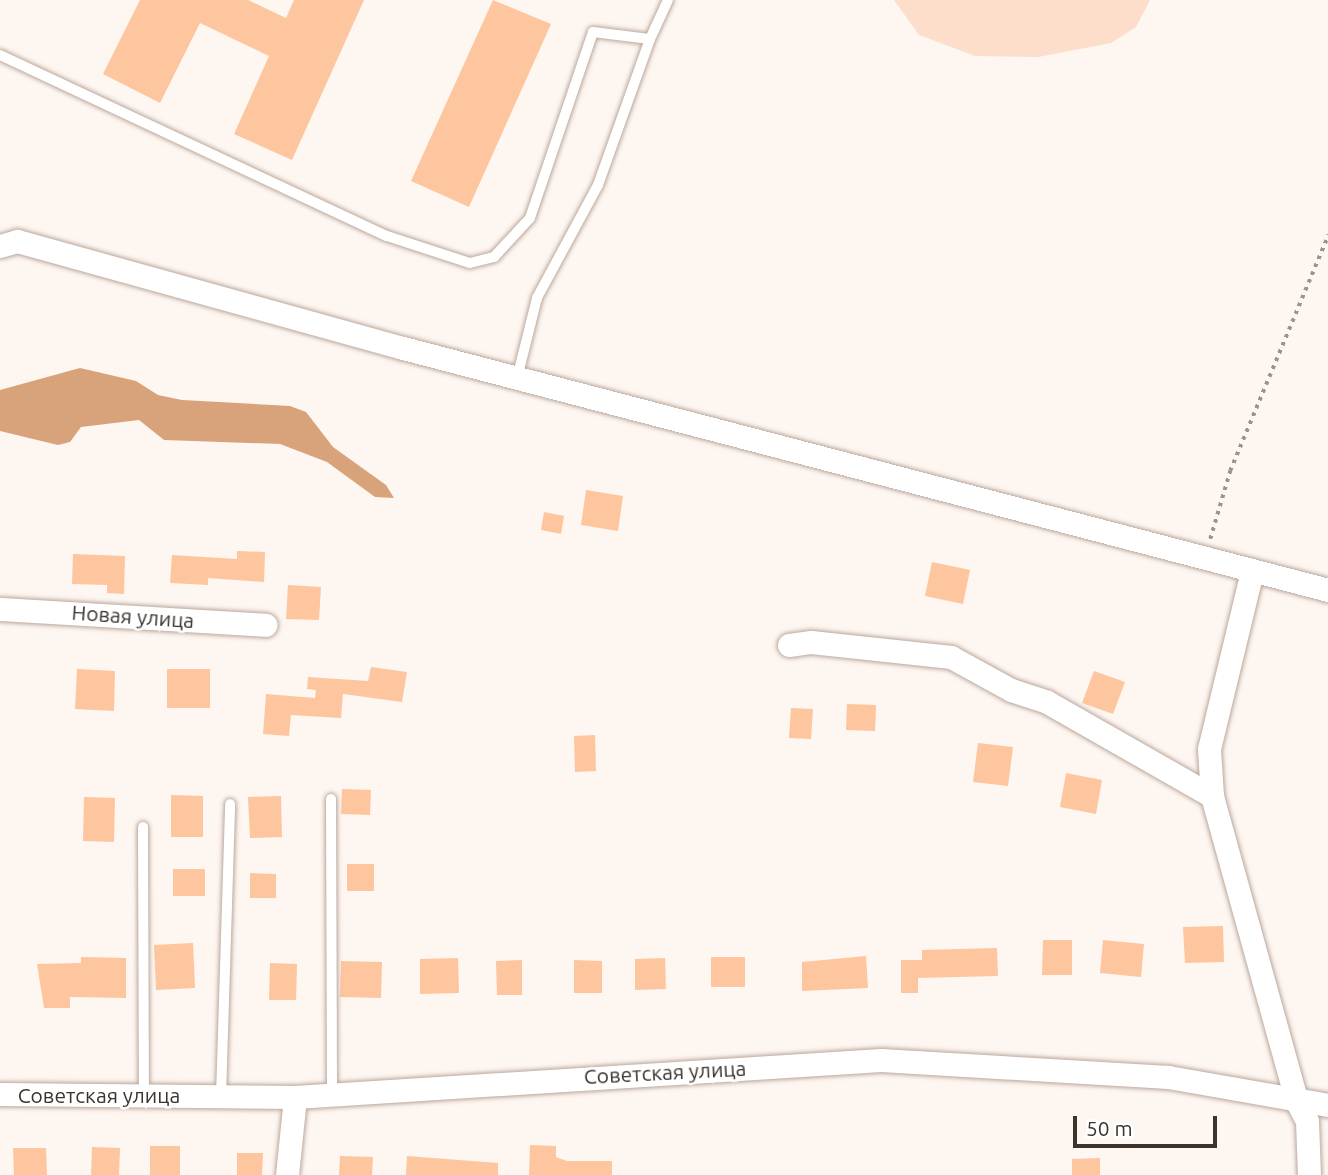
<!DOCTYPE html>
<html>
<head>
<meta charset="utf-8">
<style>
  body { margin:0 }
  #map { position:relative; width:1328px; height:1175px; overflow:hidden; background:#fef6f1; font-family:Ubuntu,sans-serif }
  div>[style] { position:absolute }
  .green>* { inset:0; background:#fcdeca }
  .water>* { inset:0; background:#d8a37b }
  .building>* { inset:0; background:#fdc69e }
  .path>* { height:3.5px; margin-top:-1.75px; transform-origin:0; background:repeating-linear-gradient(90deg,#9a938e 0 3.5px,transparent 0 8.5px) }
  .roads { filter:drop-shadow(0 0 2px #baa89c) drop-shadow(0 0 2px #baa89c) }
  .lane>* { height:10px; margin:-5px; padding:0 5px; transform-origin:5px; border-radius:5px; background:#fff }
  .street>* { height:23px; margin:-11.5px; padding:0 11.5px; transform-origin:11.5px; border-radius:11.5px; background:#fff }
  span { translate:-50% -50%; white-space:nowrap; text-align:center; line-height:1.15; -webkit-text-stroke:5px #fff; paint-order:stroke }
  .street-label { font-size:21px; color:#3a332e }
  .scale { position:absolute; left:1073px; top:1116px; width:144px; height:32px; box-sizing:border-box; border:4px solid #3a332e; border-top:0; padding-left:9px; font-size:21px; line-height:24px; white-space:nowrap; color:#3a332e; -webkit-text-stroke:5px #fff; paint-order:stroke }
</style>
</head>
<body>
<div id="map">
  <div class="green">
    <i style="clip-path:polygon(894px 0,1150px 0,1136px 27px,1111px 43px,1038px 57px,975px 56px,919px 35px)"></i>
  </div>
  <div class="water">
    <i style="clip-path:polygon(80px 368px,136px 381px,158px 395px,182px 400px,290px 406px,306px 412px,333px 447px,386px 485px,394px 498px,375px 497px,327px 462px,280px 444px,164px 440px,139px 420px,81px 427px,70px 442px,58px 445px,0 431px,0 390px)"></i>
  </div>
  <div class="building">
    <i style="clip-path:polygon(140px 0,248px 0,286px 18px,294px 0,364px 0,292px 160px,234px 134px,269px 56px,200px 23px,160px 103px,103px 74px)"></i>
    <i style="clip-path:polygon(493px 0,551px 24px,469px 207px,411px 181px)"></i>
    <i style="clip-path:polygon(586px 490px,623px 496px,618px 531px,581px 525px)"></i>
    <i style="clip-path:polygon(544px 512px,564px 516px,561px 534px,541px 530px)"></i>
    <i style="clip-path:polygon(237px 551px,265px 552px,264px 582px,208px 578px,208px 585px,170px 583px,172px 555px,237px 559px)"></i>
    <i style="clip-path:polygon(73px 554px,125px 556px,124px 594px,107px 593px,107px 585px,72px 584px)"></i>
    <i style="clip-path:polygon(932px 562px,970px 570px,963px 604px,925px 596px)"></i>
    <i style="clip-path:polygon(288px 585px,321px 587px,319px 620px,286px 619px)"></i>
    <i style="clip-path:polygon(371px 667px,407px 672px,402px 702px,343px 694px,341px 718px,291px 715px,289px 736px,263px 734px,266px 694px,315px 698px,316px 690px,307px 689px,308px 677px,368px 681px)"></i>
    <i style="clip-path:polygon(77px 669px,115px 671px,114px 711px,75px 709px)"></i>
    <i style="clip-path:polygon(167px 669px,210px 669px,210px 708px,167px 708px)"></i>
    <i style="clip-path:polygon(1094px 671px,1125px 682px,1113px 714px,1082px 703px)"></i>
    <i style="clip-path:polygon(847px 704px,876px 705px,875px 731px,846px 730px)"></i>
    <i style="clip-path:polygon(791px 708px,813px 709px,811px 739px,789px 738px)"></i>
    <i style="clip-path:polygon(595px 735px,596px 771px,575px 772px,574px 736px)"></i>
    <i style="clip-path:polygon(978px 743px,1013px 747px,1008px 786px,973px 782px)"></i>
    <i style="clip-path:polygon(1066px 773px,1102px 780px,1096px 814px,1060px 807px)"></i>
    <i style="clip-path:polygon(342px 789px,371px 790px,370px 815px,341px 814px)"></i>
    <i style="clip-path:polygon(171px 795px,203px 796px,203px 837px,171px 837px)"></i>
    <i style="clip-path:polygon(281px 796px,282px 837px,250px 838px,248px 797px)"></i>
    <i style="clip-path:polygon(84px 797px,115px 798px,114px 842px,83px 841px)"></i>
    <i style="clip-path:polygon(347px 864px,374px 864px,374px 891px,347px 891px)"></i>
    <i style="clip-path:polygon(173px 869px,205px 869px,205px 896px,173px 896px)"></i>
    <i style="clip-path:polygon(250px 873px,276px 874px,276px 898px,250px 898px)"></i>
    <i style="clip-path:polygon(1223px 926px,1224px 962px,1185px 963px,1183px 927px)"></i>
    <i style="clip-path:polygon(1043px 940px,1072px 940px,1072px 975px,1042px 975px)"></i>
    <i style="clip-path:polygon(1103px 940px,1144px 944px,1141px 977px,1100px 973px)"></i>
    <i style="clip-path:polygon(193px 943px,195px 988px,156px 990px,154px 945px)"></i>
    <i style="clip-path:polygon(997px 948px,998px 976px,918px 978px,918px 993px,901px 993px,901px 960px,922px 960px,922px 950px)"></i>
    <i style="clip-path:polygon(866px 956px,868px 988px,802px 991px,802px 962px)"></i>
    <i style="clip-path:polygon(81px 957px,126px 958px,126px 998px,70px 997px,70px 1008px,44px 1008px,37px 964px,81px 963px)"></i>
    <i style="clip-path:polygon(711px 957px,745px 957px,745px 987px,711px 987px)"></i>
    <i style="clip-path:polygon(458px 958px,459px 993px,420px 994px,420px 959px)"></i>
    <i style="clip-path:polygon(665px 958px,666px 989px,635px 990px,635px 959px)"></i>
    <i style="clip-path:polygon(522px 960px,522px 995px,497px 995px,496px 961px)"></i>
    <i style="clip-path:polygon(574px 960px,602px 961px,602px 993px,574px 993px)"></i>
    <i style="clip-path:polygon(341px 961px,382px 962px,381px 998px,340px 997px)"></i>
    <i style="clip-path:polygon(270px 963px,297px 964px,296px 1000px,269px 1000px)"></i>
    <i style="clip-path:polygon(530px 1145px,556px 1146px,556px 1157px,567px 1161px,612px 1161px,612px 1175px,529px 1175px)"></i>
    <i style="clip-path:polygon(150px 1146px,180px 1146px,180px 1175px,150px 1175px)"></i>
    <i style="clip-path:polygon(92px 1147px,120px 1148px,119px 1175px,91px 1175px)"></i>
    <i style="clip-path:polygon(13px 1148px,46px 1148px,47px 1175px,14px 1175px)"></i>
    <i style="clip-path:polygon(237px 1153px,263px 1153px,262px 1175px,237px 1175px)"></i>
    <i style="clip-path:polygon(340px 1156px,373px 1157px,372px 1175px,339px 1175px)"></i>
    <i style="clip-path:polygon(407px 1156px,498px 1163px,498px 1175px,406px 1175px)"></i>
    <i style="clip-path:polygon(1100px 1158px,1100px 1175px,1072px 1175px,1072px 1159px)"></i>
  </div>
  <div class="path">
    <i style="left:1210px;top:539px;width:71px;rotate:-73.6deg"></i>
    <i style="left:1230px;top:471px;width:256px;rotate:-67.4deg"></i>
  </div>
  <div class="roads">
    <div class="lane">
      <i style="left:650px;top:39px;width:43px;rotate:-65.2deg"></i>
      <i style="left:0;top:55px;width:427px;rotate:25.1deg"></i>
      <i style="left:387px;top:236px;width:87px;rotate:18deg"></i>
      <i style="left:470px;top:263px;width:25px;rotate:-14deg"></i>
      <i style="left:494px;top:257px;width:53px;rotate:-47.3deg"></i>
      <i style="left:530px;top:218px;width:196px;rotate:-71.3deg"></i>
      <i style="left:593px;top:32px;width:57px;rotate:7deg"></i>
      <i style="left:650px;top:39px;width:155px;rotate:109.6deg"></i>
      <i style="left:598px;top:185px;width:128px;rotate:118.4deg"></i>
      <i style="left:537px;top:298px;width:82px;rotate:104deg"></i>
      <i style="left:331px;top:799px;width:295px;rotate:89.8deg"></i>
      <i style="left:143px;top:827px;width:269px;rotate:89.8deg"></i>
      <i style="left:221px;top:1096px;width:292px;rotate:-88.2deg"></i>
    </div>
    <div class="street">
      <i style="left:0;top:246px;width:18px;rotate:-16deg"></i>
      <i style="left:17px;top:241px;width:401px;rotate:15.5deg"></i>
      <i style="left:403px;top:348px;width:956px;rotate:14.66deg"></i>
      <i style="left:1252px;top:571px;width:183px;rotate:103.6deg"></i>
      <i style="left:1209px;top:749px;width:47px;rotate:86.3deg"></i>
      <i style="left:1212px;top:796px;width:318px;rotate:74.5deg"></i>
      <i style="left:1297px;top:1102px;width:21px;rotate:62deg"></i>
      <i style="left:1307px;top:1121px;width:54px;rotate:87.9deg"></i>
      <i style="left:0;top:609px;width:266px;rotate:3.4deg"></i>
      <i style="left:789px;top:645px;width:22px;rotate:-8deg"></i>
      <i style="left:811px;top:642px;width:141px;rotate:6.1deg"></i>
      <i style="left:951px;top:657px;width:68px;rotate:28.8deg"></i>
      <i style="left:1011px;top:690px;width:38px;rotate:18deg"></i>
      <i style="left:1047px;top:702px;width:190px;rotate:29.7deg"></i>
      <i style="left:0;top:1094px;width:295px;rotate:0.6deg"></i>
      <i style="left:295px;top:1097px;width:587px;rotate:-3.61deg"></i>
      <i style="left:881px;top:1060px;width:288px;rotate:3.4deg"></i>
      <i style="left:1168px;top:1077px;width:162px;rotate:9.9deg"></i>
      <i style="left:287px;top:1175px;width:78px;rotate:-84.1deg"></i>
    </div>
  </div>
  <div class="street-label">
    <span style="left:133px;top:616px;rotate:4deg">Новая улица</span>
    <span style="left:665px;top:1072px;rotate:-3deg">Советская улица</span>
    <span style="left:99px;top:1095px">Советская улица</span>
  </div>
  <div class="scale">50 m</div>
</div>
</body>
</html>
